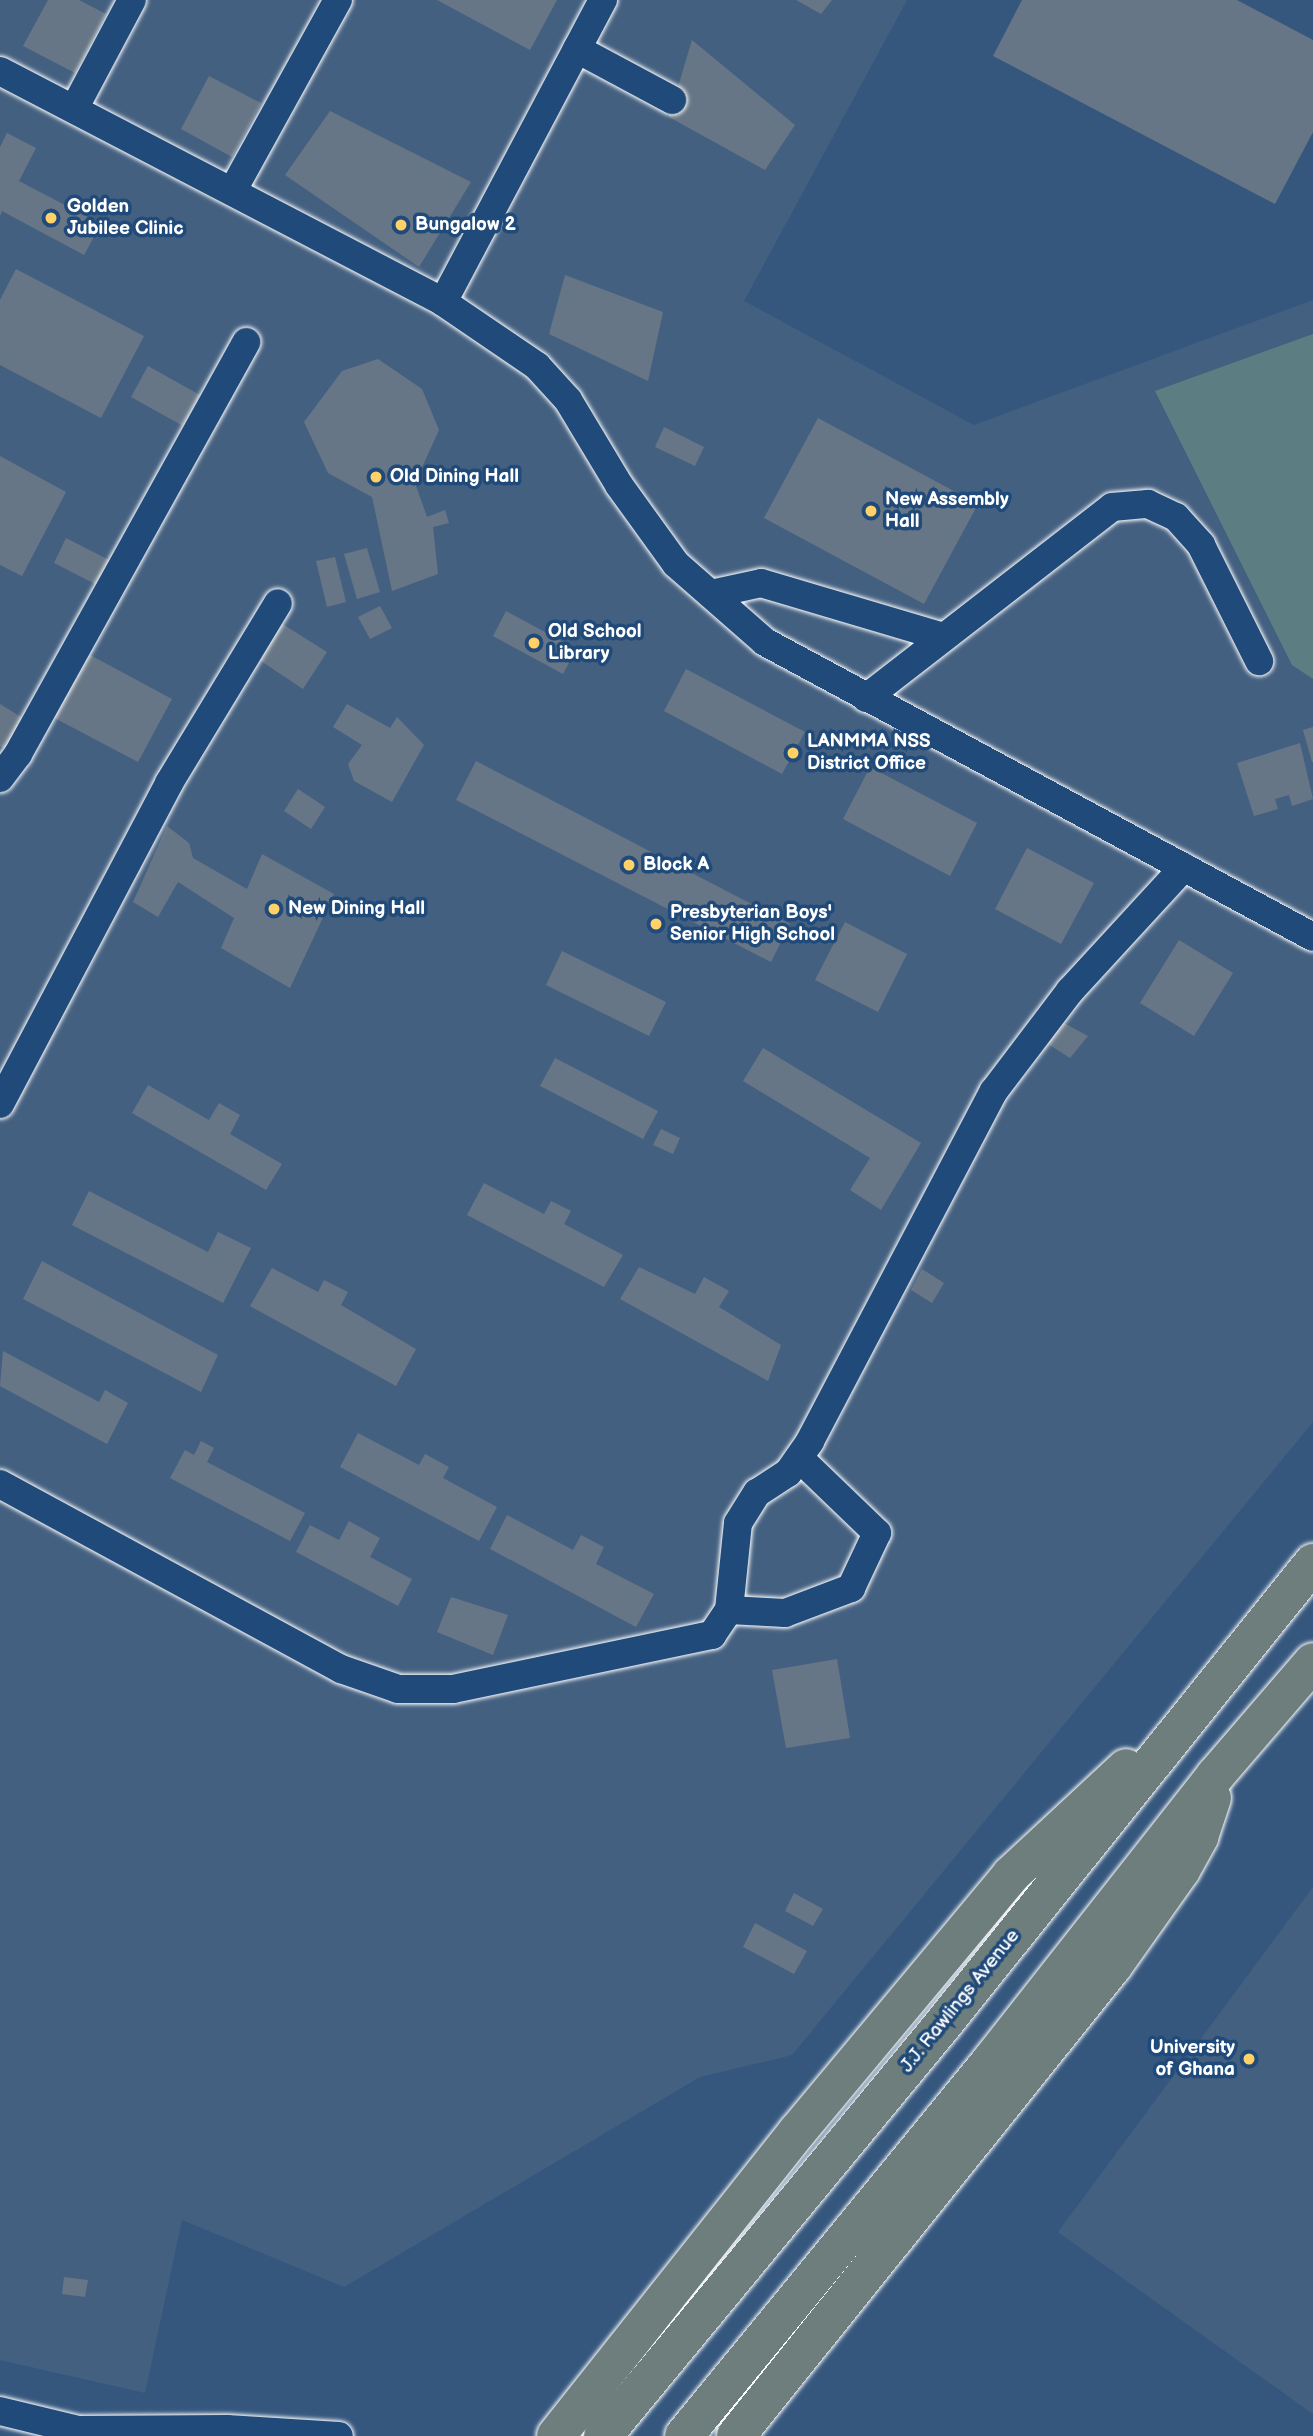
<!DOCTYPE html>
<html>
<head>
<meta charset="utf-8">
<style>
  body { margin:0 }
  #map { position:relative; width:1313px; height:2436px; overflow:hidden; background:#35577e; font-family:"Balsamiq Sans",sans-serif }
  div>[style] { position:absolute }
  .built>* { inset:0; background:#446080 }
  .green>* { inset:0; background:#5c7d82 }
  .building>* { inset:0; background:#677686 }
  .roads { filter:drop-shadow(0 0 2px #fff) drop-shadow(0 0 2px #fff) }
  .minor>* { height:28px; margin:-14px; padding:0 14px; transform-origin:14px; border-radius:14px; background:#1f4a7a }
  .highway>* { height:38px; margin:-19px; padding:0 19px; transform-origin:19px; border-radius:19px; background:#6d7e7c }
  .dots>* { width:19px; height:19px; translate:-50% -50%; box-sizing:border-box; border:4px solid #1f4a7a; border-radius:50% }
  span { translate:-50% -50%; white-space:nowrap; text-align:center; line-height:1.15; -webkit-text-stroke:7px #1f4a7a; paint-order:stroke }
  .poi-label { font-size:19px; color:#fff; font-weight:700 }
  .left { translate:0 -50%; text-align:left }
  .right { translate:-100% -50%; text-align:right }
  .street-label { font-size:19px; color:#fff }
</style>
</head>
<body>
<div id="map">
  <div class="built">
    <i style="clip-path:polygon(0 0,907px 0,744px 301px,974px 425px,1313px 300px,1313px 1422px,792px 2055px,700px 2077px,344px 2287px,182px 2220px,145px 2393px,0 2360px)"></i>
    <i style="clip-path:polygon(1313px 1887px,1313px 2414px,1058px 2232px)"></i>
  </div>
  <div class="green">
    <i style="clip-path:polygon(1313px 334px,1313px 679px,1292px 665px,1155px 391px)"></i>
  </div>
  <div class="building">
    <i style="clip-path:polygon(48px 0,79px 0,106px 14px,75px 73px,23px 46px)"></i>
    <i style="clip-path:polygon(437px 0,557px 0,530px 50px)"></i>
    <i style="clip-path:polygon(796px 0,832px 0,821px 14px)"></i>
    <i style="clip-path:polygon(1022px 0,1237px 0,1313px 40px,1313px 132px,1275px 204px,993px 56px)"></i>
    <i style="clip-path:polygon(692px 40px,795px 125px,765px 170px,669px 117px)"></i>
    <i style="clip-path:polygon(209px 76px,261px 103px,232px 157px,181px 129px)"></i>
    <i style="clip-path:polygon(330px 111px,471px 182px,419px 267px,285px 175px)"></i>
    <i style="clip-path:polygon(7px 133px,36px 148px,19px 181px,101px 224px,84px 255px,2px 211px,0 216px,0 147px)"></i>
    <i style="clip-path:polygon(16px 269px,144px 336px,101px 418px,0 365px,0 300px)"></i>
    <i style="clip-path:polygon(565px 275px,663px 312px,648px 381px,549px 334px)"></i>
    <i style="clip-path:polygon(378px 359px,422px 389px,439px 430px,415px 483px,427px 517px,445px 510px,449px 523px,433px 527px,438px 574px,392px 591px,372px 497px,328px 473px,304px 422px,342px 371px)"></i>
    <i style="clip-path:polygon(148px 366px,200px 395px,183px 426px,131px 397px)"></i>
    <i style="clip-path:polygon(818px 418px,978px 504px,924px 604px,764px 518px)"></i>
    <i style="clip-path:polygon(664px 427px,704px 447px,695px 466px,655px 447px)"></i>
    <i style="clip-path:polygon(0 456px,66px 492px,22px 576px,0 565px)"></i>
    <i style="clip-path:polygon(66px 538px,111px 561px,99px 586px,54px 563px)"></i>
    <i style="clip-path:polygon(367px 548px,380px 592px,357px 599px,344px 554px)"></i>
    <i style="clip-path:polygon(335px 557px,346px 602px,327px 607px,316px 561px)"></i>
    <i style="clip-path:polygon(380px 606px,392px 628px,370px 639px,358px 617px)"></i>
    <i style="clip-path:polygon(506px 611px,576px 649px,563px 674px,493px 636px)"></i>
    <i style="clip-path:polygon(281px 623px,327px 652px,303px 689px,258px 659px)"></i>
    <i style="clip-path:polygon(79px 649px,172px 699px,138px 762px,45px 713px)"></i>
    <i style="clip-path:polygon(686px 669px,805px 732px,782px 774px,664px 711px)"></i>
    <i style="clip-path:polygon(0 704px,29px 722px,12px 752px,0 746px)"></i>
    <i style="clip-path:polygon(347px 704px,390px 728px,397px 717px,424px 745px,392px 802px,354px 781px,348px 764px,362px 745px,333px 727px)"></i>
    <i style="clip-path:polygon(1313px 727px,1313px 762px,1312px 762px,1303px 730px)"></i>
    <i style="clip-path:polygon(1300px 743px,1313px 799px,1292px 806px,1289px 795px,1275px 799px,1278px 809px,1254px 816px,1237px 763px)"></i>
    <i style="clip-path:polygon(476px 761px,790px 924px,771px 962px,456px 800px)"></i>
    <i style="clip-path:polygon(870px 767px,977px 823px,950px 876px,843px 819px)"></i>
    <i style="clip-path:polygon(298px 789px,325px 807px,311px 829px,284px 811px)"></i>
    <i style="clip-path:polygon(167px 826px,189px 843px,193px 858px,247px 889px,262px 854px,334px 894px,290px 988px,221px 948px,234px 918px,178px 882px,158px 917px,133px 902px)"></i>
    <i style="clip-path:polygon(1027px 848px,1094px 883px,1061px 944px,995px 909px)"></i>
    <i style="clip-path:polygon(845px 922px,907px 954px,878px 1012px,815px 980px)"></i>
    <i style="clip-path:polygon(1179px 940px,1233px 973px,1194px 1036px,1140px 1003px)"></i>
    <i style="clip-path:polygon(562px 951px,666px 1002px,649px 1036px,546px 985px)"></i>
    <i style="clip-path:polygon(1060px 1021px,1088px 1036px,1070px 1058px,1048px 1044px)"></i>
    <i style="clip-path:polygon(763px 1048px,921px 1143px,881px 1210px,850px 1190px,870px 1158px,743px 1081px)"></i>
    <i style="clip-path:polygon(555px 1058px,658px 1111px,643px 1139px,540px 1086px)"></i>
    <i style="clip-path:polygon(148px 1085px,209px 1120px,219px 1103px,240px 1115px,230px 1134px,282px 1164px,266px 1190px,132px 1113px)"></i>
    <i style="clip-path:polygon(661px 1129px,680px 1138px,673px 1154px,653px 1145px)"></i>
    <i style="clip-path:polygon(484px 1183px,544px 1214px,551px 1201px,571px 1211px,564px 1224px,623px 1255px,604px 1287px,467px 1215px)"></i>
    <i style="clip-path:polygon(89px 1191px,208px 1252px,218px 1232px,251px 1248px,223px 1303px,72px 1225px)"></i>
    <i style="clip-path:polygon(42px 1261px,218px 1355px,201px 1392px,23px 1299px)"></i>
    <i style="clip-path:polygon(639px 1267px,695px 1294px,704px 1277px,729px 1291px,719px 1307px,781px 1345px,768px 1381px,620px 1299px)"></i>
    <i style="clip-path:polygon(272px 1268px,318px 1292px,324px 1280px,348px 1292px,341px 1305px,416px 1349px,396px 1386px,250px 1306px)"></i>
    <i style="clip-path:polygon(922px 1269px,944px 1283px,932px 1303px,911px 1290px)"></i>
    <i style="clip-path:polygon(3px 1351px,99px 1402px,105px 1390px,128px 1403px,107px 1444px,0 1386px)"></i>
    <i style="clip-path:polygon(358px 1433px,419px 1465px,425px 1454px,449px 1467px,443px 1478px,497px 1507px,479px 1541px,340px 1467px)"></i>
    <i style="clip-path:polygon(201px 1441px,214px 1448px,207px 1462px,305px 1513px,290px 1541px,170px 1478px,185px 1450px,194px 1455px)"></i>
    <i style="clip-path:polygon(507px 1515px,573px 1550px,581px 1535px,604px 1547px,596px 1564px,654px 1594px,636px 1627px,490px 1549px)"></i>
    <i style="clip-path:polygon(349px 1521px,380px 1538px,370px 1557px,412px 1579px,398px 1606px,296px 1552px,310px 1525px,339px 1540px)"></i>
    <i style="clip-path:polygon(451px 1597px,508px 1615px,493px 1655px,437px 1632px)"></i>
    <i style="clip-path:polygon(837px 1659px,850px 1738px,786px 1748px,772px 1670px)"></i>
    <i style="clip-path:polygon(794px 1893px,823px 1909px,813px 1926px,785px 1911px)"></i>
    <i style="clip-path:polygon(755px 1923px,807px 1951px,794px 1974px,743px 1947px)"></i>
    <i style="clip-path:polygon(64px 2277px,88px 2280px,85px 2297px,62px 2294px)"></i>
  </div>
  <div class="roads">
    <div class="minor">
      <i style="left:577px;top:49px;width:108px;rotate:28.2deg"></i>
      <i style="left:0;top:71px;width:500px;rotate:27.5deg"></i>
      <i style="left:443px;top:302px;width:114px;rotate:34.2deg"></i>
      <i style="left:537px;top:366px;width:46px;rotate:47.6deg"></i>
      <i style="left:568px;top:400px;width:99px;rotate:59deg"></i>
      <i style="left:619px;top:485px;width:97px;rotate:54.2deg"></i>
      <i style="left:676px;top:564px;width:118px;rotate:41.2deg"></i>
      <i style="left:765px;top:642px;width:622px;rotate:28.29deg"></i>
      <i style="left:74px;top:109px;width:123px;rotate:-62deg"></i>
      <i style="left:233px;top:190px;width:217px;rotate:-61.1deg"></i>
      <i style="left:443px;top:302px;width:342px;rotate:-62.1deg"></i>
      <i style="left:711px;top:594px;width:51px;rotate:-12.4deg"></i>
      <i style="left:761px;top:583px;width:190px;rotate:16.5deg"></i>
      <i style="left:866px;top:698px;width:311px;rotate:-37.8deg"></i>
      <i style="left:1112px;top:507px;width:36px;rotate:-5deg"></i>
      <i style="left:1148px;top:504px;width:31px;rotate:25deg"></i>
      <i style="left:1176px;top:517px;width:38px;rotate:48deg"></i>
      <i style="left:1201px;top:545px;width:130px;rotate:63.4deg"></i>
      <i style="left:0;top:778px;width:30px;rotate:-53deg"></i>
      <i style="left:18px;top:754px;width:471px;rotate:-61deg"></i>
      <i style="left:0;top:1104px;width:363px;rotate:-62.2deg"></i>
      <i style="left:169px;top:783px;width:210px;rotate:-58.8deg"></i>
      <i style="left:0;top:1484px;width:388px;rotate:28.5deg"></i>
      <i style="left:341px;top:1669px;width:60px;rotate:19.3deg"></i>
      <i style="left:398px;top:1689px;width:55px"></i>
      <i style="left:453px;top:1689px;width:265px;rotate:-11.8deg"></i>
      <i style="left:712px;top:1635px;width:30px;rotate:-56deg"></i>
      <i style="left:729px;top:1610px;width:87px;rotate:-84.1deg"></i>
      <i style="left:738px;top:1523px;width:36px;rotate:-58deg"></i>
      <i style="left:757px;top:1493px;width:37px;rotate:-33deg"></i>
      <i style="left:788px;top:1473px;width:39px;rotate:-55deg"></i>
      <i style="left:810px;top:1441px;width:395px;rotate:-62.3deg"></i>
      <i style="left:994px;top:1091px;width:126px;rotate:-52.8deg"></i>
      <i style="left:1070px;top:991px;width:168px;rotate:-47.4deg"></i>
      <i style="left:729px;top:1610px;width:56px;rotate:3.1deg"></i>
      <i style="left:785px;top:1613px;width:71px;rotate:-20.7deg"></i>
      <i style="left:851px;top:1588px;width:61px;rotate:-64.7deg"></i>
      <i style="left:877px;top:1533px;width:108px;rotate:-136.1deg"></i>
      <i style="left:0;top:2411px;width:80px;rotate:13.7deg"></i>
      <i style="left:78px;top:2430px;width:149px;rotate:-0.4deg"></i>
      <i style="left:227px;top:2429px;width:112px;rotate:3.6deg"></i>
    </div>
    <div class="highway">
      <i style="left:556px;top:2436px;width:388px;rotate:-51.6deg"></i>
      <i style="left:797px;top:2132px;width:334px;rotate:-50.2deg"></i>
      <i style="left:1011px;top:1875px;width:157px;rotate:-42.9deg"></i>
      <i style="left:603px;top:2436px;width:536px;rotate:-50.45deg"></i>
      <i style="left:944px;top:2023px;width:590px;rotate:-51.26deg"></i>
      <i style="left:684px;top:2436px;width:483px;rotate:-50.7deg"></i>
      <i style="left:990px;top:2062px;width:364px;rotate:-51.8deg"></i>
      <i style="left:1215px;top:1776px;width:150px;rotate:-49.3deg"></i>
      <i style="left:736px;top:2436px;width:603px;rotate:-51.27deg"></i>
      <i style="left:1113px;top:1966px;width:118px;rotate:-54.7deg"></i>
      <i style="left:1181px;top:1870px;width:38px;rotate:-61deg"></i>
      <i style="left:1199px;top:1837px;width:41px;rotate:-71.6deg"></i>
    </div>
  </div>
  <div class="dots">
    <i style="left:51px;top:218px;background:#ffd166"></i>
    <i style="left:401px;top:225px;background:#ffd166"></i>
    <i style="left:376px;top:477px;background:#ffd166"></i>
    <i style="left:871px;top:511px;background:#ffd166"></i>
    <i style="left:534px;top:643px;background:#ffd166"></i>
    <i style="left:793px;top:753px;background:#ffd166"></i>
    <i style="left:629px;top:865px;background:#ffd166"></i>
    <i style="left:274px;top:909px;background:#ffd166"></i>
    <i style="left:656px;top:924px;background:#ffd166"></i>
    <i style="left:1249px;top:2059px;background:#ffd166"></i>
  </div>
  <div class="poi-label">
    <span class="left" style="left:67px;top:218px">Golden<br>Jubilee Clinic</span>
    <span class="left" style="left:415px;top:225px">Bungalow 2</span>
    <span class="left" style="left:390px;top:477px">Old Dining Hall</span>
    <span class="left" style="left:885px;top:511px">New Assembly<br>Hall</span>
    <span class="left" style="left:548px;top:643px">Old School<br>Library</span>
    <span class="left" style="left:807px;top:753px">LANMMA NSS<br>District Office</span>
    <span class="left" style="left:643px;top:865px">Block A</span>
    <span class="left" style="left:288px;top:909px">New Dining Hall</span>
    <span class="left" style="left:670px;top:924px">Presbyterian Boys'<br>Senior High School</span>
    <span class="right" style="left:1235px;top:2059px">University<br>of Ghana</span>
  </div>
  <div class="street-label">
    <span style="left:960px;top:2001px;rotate:-51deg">J.J. Rawlings Avenue</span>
  </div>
</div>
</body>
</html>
